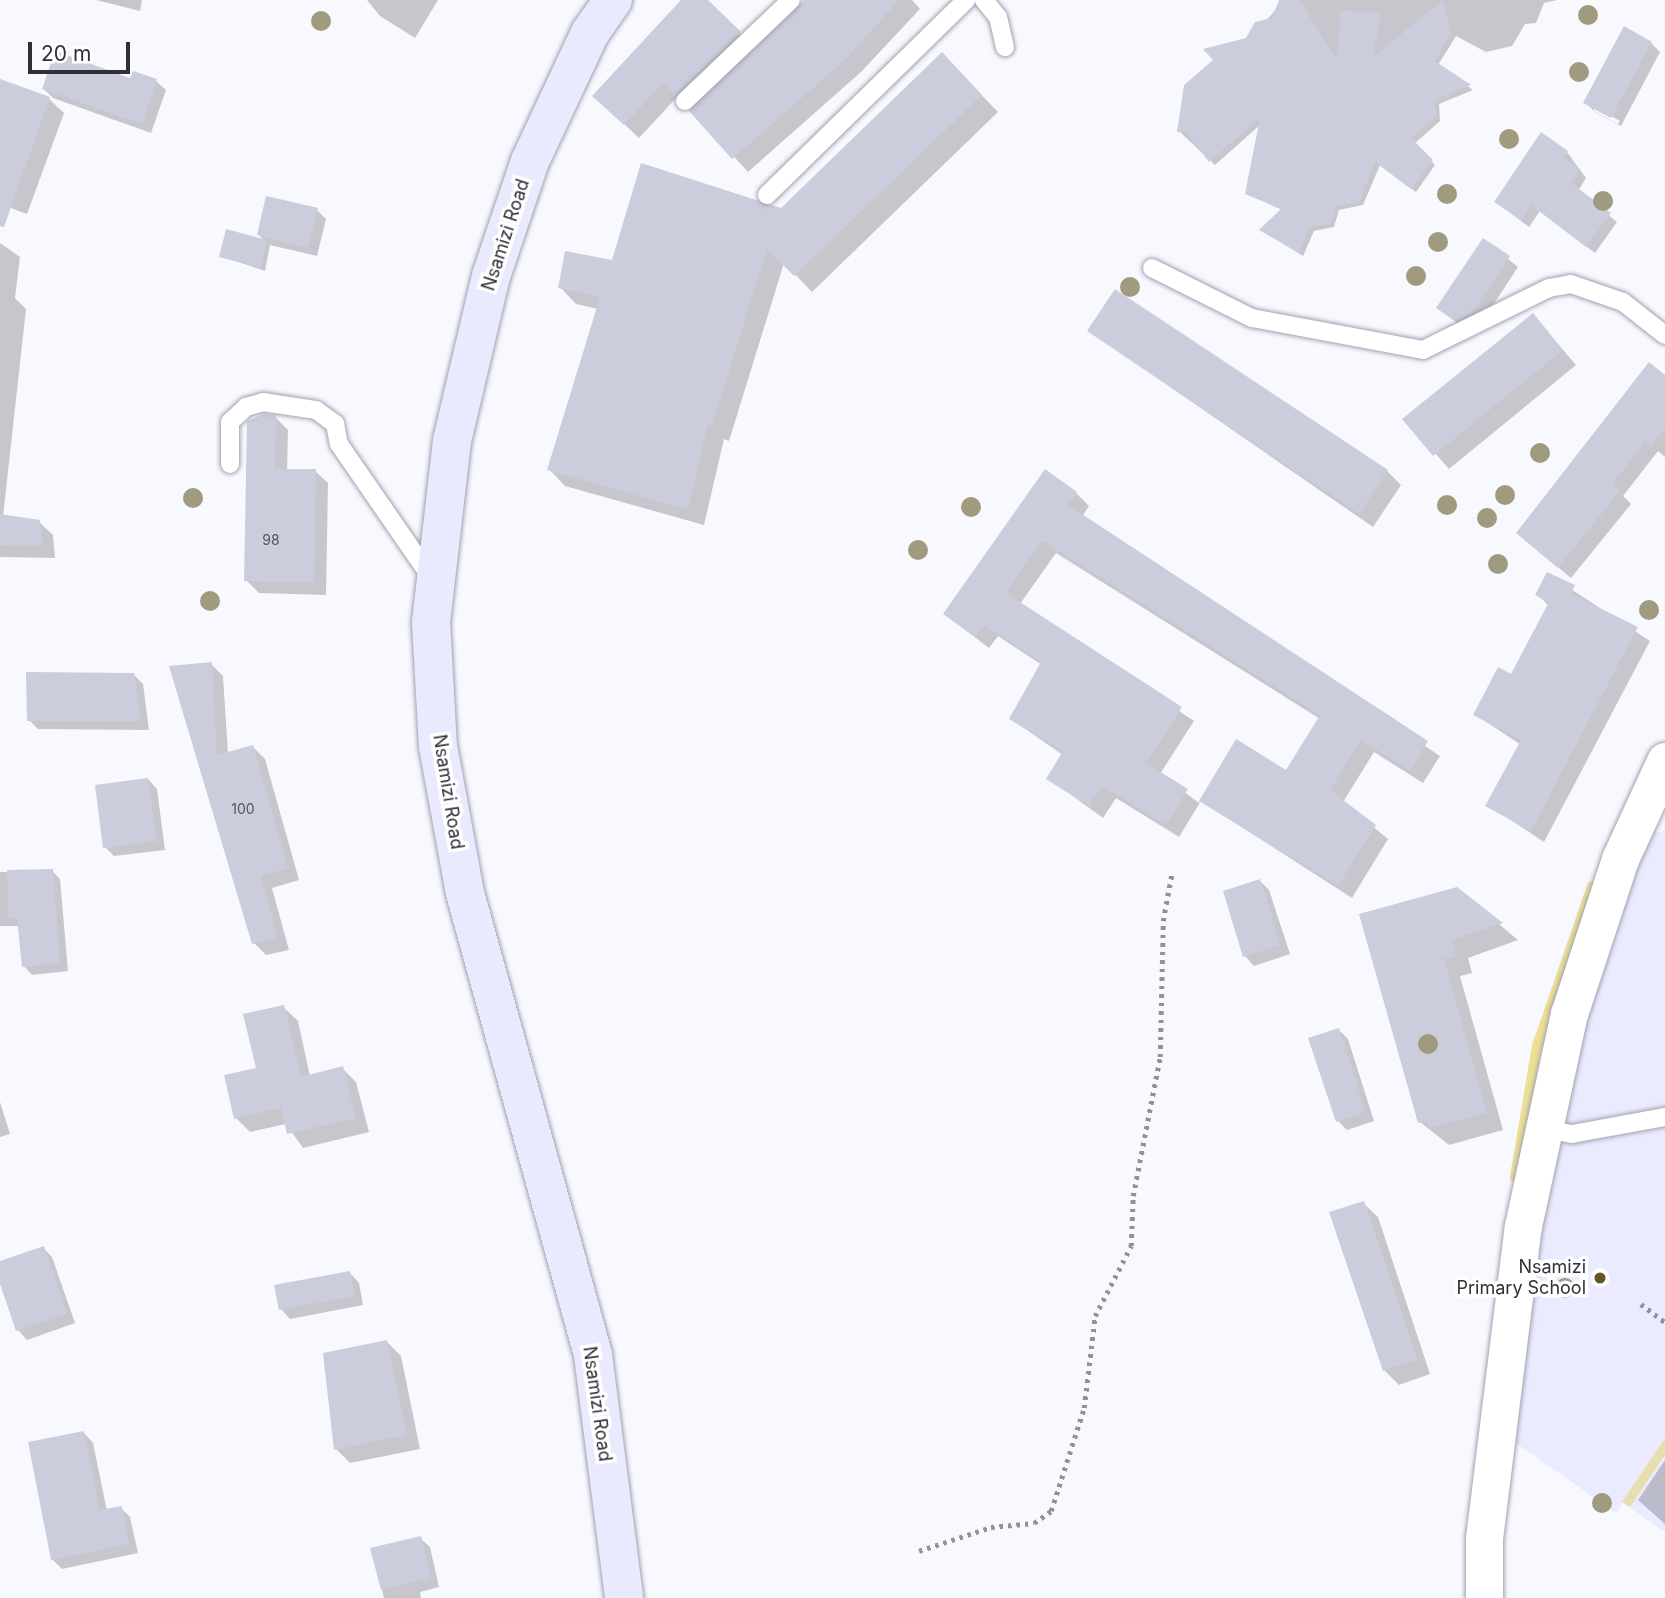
<!DOCTYPE html>
<html>
<head>
<meta charset="utf-8">
<style>
  body { margin:0 }
  #map { position:relative; width:1665px; height:1598px; overflow:hidden; background:#f8f8ff; font-family:Inter,sans-serif }
  div>[style] { position:absolute }
  .built>* { inset:0; background:#eaebfe }
  .green>* { inset:0; background:#e7dfb0 }
  .shadow>* { inset:0; background:#0003 }
  .stream>* { height:10px; margin:-5px; padding:0 5px; transform-origin:5px; border-radius:5px; background:#eddf94 }
  .building>* { inset:0; background:#cbccdc }
  .path>* { height:4.5px; margin-top:-2.25px; transform-origin:0; background:repeating-linear-gradient(90deg,#919198 0 3.5px,transparent 0 8.5px) }
  .roads { filter:drop-shadow(0 0 2px #a1a2b1) drop-shadow(0 0 2px #a1a2b1) }
  .lane>* { height:18px; margin:-9px; padding:0 9px; transform-origin:9px; border-radius:9px; background:#fff }
  .street>* { height:37px; margin:-18.5px; padding:0 18.5px; transform-origin:18.5px; border-radius:18.5px; background:#fff }
  .secondary>* { height:38px; margin:-19px; padding:0 19px; transform-origin:19px; border-radius:19px; background:#eaeafe }
  .trees>* { width:20px; height:20px; margin:-10px; border-radius:50%; background:#a09a7e }
  .dots>* { width:19px; height:19px; translate:-50% -50%; box-sizing:border-box; border:4px solid #fff; border-radius:50% }
  span { translate:-50% -50%; white-space:nowrap; text-align:center; line-height:1.15; -webkit-text-stroke:7px #fff; paint-order:stroke }
  .number-label { font-size:14px; color:#56565f }
  .number-label span { -webkit-text-stroke-width:0 }
  .street-label { font-size:18px; color:#2f2f35 }
  .poi-label { font-size:18px; color:#2f2f35 }
  .right { translate:-100% -50%; text-align:right }
  .scale { position:absolute; left:28px; top:42px; width:102px; height:32px; box-sizing:border-box; border:4px solid #2f2f35; border-top:0; padding-left:9px; font-size:21px; line-height:24px; white-space:nowrap; color:#2f2f35; -webkit-text-stroke:5px #fff; paint-order:stroke }
</style>
</head>
<body>
<div id="map">
  <div class="built">
    <i style="clip-path:polygon(1665px 831px,1665px 1532px,1623px 1503px,1616px 1513px,1510px 1439px,1549px 1180px,1590px 998px,1629px 887px,1653px 833px)"></i>
  </div>
  <div class="green">
    <i style="clip-path:polygon(1665px 1438px,1665px 1455px,1630px 1507px,1622px 1502px)"></i>
  </div>
  <div class="shadow">
    <i style="clip-path:polygon(96px 0,142px 0,140px 11px)"></i>
    <i style="clip-path:polygon(367px 0,438px 0,415px 38px,380px 16px)"></i>
    <i style="clip-path:polygon(684px 0,705px 0,756px 49px,807px 0,912px 0,920px 9px,861px 72px,748px 172px,678px 96px,639px 138px,609px 110px)"></i>
    <i style="clip-path:polygon(1283px 0,1557px 0,1544px 3px,1536px 23px,1525px 24px,1512px 46px,1486px 52px,1456px 36px,1438px 65px,1473px 90px,1439px 104px,1440px 121px,1414px 144px,1435px 165px,1416px 192px,1380px 165px,1363px 205px,1339px 210px,1334px 227px,1314px 231px,1303px 256px,1266px 233px,1282px 210px,1247px 193px,1260px 125px,1215px 165px,1179px 131px)"></i>
    <i style="clip-path:polygon(evenodd,1651px 43px,1660px 52px,1621px 126px,1595px 112px,1586px 103px,1651px 43px,1594px 107px,1620px 121px,1618px 124px,1594px 111px,1594px 107px)"></i>
    <i style="clip-path:polygon(958px 71px,998px 112px,812px 292px,784px 263px,729px 441px,724px 439px,704px 525px,565px 486px,549px 469px,598px 309px,576px 304px,560px 287px,613px 262px,781px 210px)"></i>
    <i style="clip-path:polygon(132px 80px,156px 81px,166px 90px,151px 133px,53px 98px,44px 89px)"></i>
    <i style="clip-path:polygon(0 81px,49px 99px,64px 113px,27px 214px,0 204px)"></i>
    <i style="clip-path:polygon(1567px 152px,1586px 178px,1578px 191px,1617px 222px,1595px 253px,1540px 211px,1529px 227px,1496px 202px)"></i>
    <i style="clip-path:polygon(317px 210px,326px 219px,317px 256px,270px 245px,265px 271px,221px 256px,265px 241px,259px 235px)"></i>
    <i style="clip-path:polygon(1484px 240px,1518px 267px,1482px 322px,1466px 330px,1438px 308px)"></i>
    <i style="clip-path:polygon(0 243px,20px 257px,15px 298px,26px 309px,3px 517px,39px 522px,53px 535px,55px 558px,0 557px)"></i>
    <i style="clip-path:polygon(1533px 315px,1576px 365px,1449px 469px,1405px 419px)"></i>
    <i style="clip-path:polygon(1089px 331px,1387px 471px,1401px 485px,1373px 527px)"></i>
    <i style="clip-path:polygon(1665px 377px,1665px 457px,1658px 451px,1623px 496px,1631px 504px,1571px 578px,1530px 544px)"></i>
    <i style="clip-path:polygon(275px 417px,288px 430px,287px 471px,315px 471px,328px 483px,326px 595px,259px 593px,246px 580px)"></i>
    <i style="clip-path:polygon(evenodd,1076px 493px,1089px 506px,1082px 517px,1440px 756px,1423px 783px,1374px 752px,1343px 802px,1388px 839px,1352px 898px,1201px 801px,1179px 837px,1116px 798px,1103px 818px,1048px 778px,1063px 755px,1011px 719px,1042px 665px,998px 636px,989px 648px,945px 614px,1076px 493px,1056px 553px,1320px 719px,1287px 772px,1237px 741px,1199px 803px,1160px 774px,1194px 721px,1020px 604px,1056px 553px)"></i>
    <i style="clip-path:polygon(1548px 574px,1650px 641px,1544px 842px,1488px 805px,1521px 745px,1476px 715px,1512px 676px,1549px 606px,1538px 595px)"></i>
    <i style="clip-path:polygon(211px 664px,223px 676px,228px 754px,253px 747px,265px 759px,299px 880px,272px 888px,289px 950px,266px 955px,254px 943px,171px 668px)"></i>
    <i style="clip-path:polygon(133px 674px,143px 684px,149px 730px,38px 729px,29px 720px)"></i>
    <i style="clip-path:polygon(148px 779px,157px 789px,165px 850px,114px 856px,105px 847px)"></i>
    <i style="clip-path:polygon(52px 871px,60px 879px,68px 971px,32px 975px,24px 966px,19px 926px,0 926px,0 872px)"></i>
    <i style="clip-path:polygon(1260px 881px,1269px 890px,1290px 954px,1254px 966px,1245px 956px,1225px 892px)"></i>
    <i style="clip-path:polygon(1457px 889px,1518px 940px,1468px 958px,1472px 973px,1460px 976px,1503px 1130px,1449px 1145px,1420px 1122px,1361px 916px)"></i>
    <i style="clip-path:polygon(283px 1007px,298px 1021px,310px 1076px,342px 1068px,356px 1082px,369px 1132px,303px 1148px,286px 1124px,250px 1132px,236px 1118px)"></i>
    <i style="clip-path:polygon(1339px 1030px,1348px 1039px,1374px 1121px,1347px 1130px,1338px 1121px)"></i>
    <i style="clip-path:polygon(0 1102px,10px 1134px,0 1137px)"></i>
    <i style="clip-path:polygon(1363px 1203px,1378px 1217px,1430px 1374px,1399px 1385px,1385px 1371px,1332px 1213px)"></i>
    <i style="clip-path:polygon(43px 1248px,52px 1257px,75px 1323px,27px 1340px,18px 1330px,0 1263px)"></i>
    <i style="clip-path:polygon(350px 1273px,359px 1283px,363px 1305px,290px 1319px,281px 1309px)"></i>
    <i style="clip-path:polygon(387px 1342px,401px 1356px,420px 1449px,350px 1463px,336px 1449px)"></i>
    <i style="clip-path:polygon(84px 1433px,93px 1443px,107px 1511px,121px 1508px,130px 1517px,138px 1553px,62px 1569px,52px 1559px)"></i>
    <i style="clip-path:polygon(1665px 1460px,1665px 1524px,1638px 1500px)"></i>
    <i style="clip-path:polygon(420px 1538px,430px 1547px,439px 1587px,420px 1592px,421px 1598px,384px 1598px,372px 1549px)"></i>
  </div>
  <div class="stream">
    <i style="left:1515px;top:1177px;width:133px;rotate:-80.5deg"></i>
    <i style="left:1537px;top:1046px;width:169px;rotate:-71deg"></i>
  </div>
  <div class="building">
    <i style="clip-path:polygon(681px 0,708px 0,741px 32px,675px 96px,664px 82px,624px 125px,592px 96px)"></i>
    <i style="clip-path:polygon(804px 0,899px 0,847px 58px,732px 159px,689px 111px)"></i>
    <i style="clip-path:polygon(1279px 0,1299px 0,1337px 59px,1341px 10px,1381px 13px,1373px 57px,1443px 0,1451px 33px,1435px 61px,1471px 85px,1435px 100px,1436px 116px,1411px 138px,1433px 160px,1411px 189px,1375px 162px,1359px 202px,1336px 206px,1330px 224px,1310px 227px,1299px 253px,1259px 230px,1281px 209px,1245px 194px,1260px 118px,1209px 162px,1186px 132px,1177px 132px,1184px 85px,1213px 60px,1203px 49px,1246px 38px,1255px 22px,1272px 18px)"></i>
    <i style="clip-path:polygon(1624px 26px,1652px 42px,1611px 118px,1583px 103px)"></i>
    <i style="clip-path:polygon(55px 51px,130px 78px,133px 71px,157px 79px,142px 124px,42px 89px)"></i>
    <i style="clip-path:polygon(942px 52px,982px 95px,794px 276px,767px 249px,712px 426px,708px 424px,688px 510px,547px 470px,600px 297px,558px 288px,565px 251px,612px 260px,641px 163px,781px 208px)"></i>
    <i style="clip-path:polygon(0 79px,50px 97px,4px 227px,0 226px)"></i>
    <i style="clip-path:polygon(1541px 132px,1568px 151px,1563px 158px,1580px 169px,1571px 183px,1611px 213px,1586px 247px,1531px 205px,1521px 220px,1494px 202px)"></i>
    <i style="clip-path:polygon(266px 196px,318px 208px,308px 248px,257px 235px)"></i>
    <i style="clip-path:polygon(226px 229px,267px 240px,261px 268px,219px 257px)"></i>
    <i style="clip-path:polygon(1483px 238px,1510px 256px,1472px 313px,1455px 321px,1436px 308px)"></i>
    <i style="clip-path:polygon(1115px 289px,1388px 470px,1359px 514px,1087px 331px)"></i>
    <i style="clip-path:polygon(1533px 313px,1563px 350px,1433px 456px,1402px 419px)"></i>
    <i style="clip-path:polygon(1649px 362px,1665px 375px,1665px 428px,1651px 446px,1645px 442px,1612px 484px,1620px 491px,1558px 568px,1516px 533px)"></i>
    <i style="clip-path:polygon(264px 414px,276px 415px,275px 469px,316px 469px,314px 583px,244px 581px,247px 421px)"></i>
    <i style="clip-path:polygon(1045px 469px,1077px 492px,1068px 505px,1428px 741px,1410px 771px,1361px 740px,1330px 790px,1376px 825px,1338px 886px,1199px 801px,1236px 739px,1286px 770px,1320px 715px,1042px 541px,1006px 593px,1182px 707px,1146px 763px,1188px 789px,1166px 825px,1102px 786px,1089px 806px,1046px 779px,1063px 751px,1009px 719px,1041px 662px,984px 625px,975px 637px,943px 614px)"></i>
    <i style="clip-path:polygon(0 514px,40px 520px,43px 546px,0 545px)"></i>
    <i style="clip-path:polygon(1547px 572px,1575px 585px,1571px 594px,1638px 627px,1531px 831px,1485px 806px,1521px 740px,1473px 715px,1498px 667px,1511px 674px,1549px 602px,1535px 595px)"></i>
    <i style="clip-path:polygon(212px 662px,217px 755px,253px 745px,288px 868px,261px 876px,278px 938px,252px 944px,169px 666px)"></i>
    <i style="clip-path:polygon(26px 672px,134px 673px,141px 721px,27px 721px)"></i>
    <i style="clip-path:polygon(148px 778px,157px 841px,103px 848px,95px 785px)"></i>
    <i style="clip-path:polygon(53px 869px,60px 963px,22px 967px,17px 918px,8px 918px,7px 870px)"></i>
    <i style="clip-path:polygon(1260px 879px,1281px 945px,1243px 957px,1223px 891px)"></i>
    <i style="clip-path:polygon(1457px 887px,1503px 923px,1452px 940px,1456px 956px,1444px 959px,1487px 1113px,1430px 1128px,1427px 1121px,1418px 1123px,1359px 914px)"></i>
    <i style="clip-path:polygon(284px 1005px,301px 1077px,343px 1066px,356px 1118px,287px 1134px,281px 1108px,234px 1119px,224px 1075px,256px 1068px,243px 1014px)"></i>
    <i style="clip-path:polygon(1339px 1028px,1366px 1112px,1336px 1122px,1308px 1038px)"></i>
    <i style="clip-path:polygon(1364px 1201px,1417px 1360px,1383px 1371px,1329px 1212px)"></i>
    <i style="clip-path:polygon(44px 1246px,67px 1314px,16px 1331px,0 1284px,0 1261px)"></i>
    <i style="clip-path:polygon(350px 1271px,355px 1296px,279px 1310px,274px 1285px)"></i>
    <i style="clip-path:polygon(387px 1340px,407px 1435px,334px 1450px,323px 1353px)"></i>
    <i style="clip-path:polygon(84px 1431px,100px 1510px,122px 1506px,129px 1544px,51px 1560px,28px 1442px)"></i>
    <i style="clip-path:polygon(421px 1536px,431px 1578px,381px 1590px,370px 1548px)"></i>
  </div>
  <div class="path">
    <i style="left:1641px;top:1304px;width:30px;rotate:37deg"></i>
    <i style="left:919px;top:1551px;width:76px;rotate:-18.4deg"></i>
    <i style="left:991px;top:1527px;width:43px;rotate:-5.3deg"></i>
    <i style="left:1034px;top:1523px;width:21px;rotate:-35deg"></i>
    <i style="left:1051px;top:1511px;width:108px;rotate:-72.2deg"></i>
    <i style="left:1084px;top:1408px;width:93px;rotate:-83.2deg"></i>
    <i style="left:1095px;top:1316px;width:79px;rotate:-62.8deg"></i>
    <i style="left:1131px;top:1246px;width:50px;rotate:-87.7deg"></i>
    <i style="left:1133px;top:1196px;width:142px;rotate:-79deg"></i>
    <i style="left:1160px;top:1057px;width:136px;rotate:-88.7deg"></i>
    <i style="left:1163px;top:921px;width:50px;rotate:-79.6deg"></i>
  </div>
  <div class="roads">
    <div class="lane">
      <i style="left:984px;top:0;width:22px;rotate:51deg"></i>
      <i style="left:998px;top:17px;width:31px;rotate:77deg"></i>
      <i style="left:685px;top:101px;width:146px;rotate:-43.6deg"></i>
      <i style="left:767px;top:195px;width:279px;rotate:-44.4deg"></i>
      <i style="left:1152px;top:268px;width:112px;rotate:26.6deg"></i>
      <i style="left:1252px;top:318px;width:174px;rotate:10.6deg"></i>
      <i style="left:1423px;top:350px;width:140px;rotate:-26.2deg"></i>
      <i style="left:1549px;top:288px;width:22px;rotate:-10deg"></i>
      <i style="left:1571px;top:284px;width:55px;rotate:19.1deg"></i>
      <i style="left:1623px;top:302px;width:53px;rotate:38.2deg"></i>
      <i style="left:230px;top:464px;width:42px;rotate:-90deg"></i>
      <i style="left:230px;top:422px;width:22px;rotate:-43deg"></i>
      <i style="left:246px;top:407px;width:18px;rotate:-16deg"></i>
      <i style="left:263px;top:402px;width:54px;rotate:8.6deg"></i>
      <i style="left:316px;top:410px;width:24px;rotate:36deg"></i>
      <i style="left:335px;top:424px;width:20px;rotate:79deg"></i>
      <i style="left:339px;top:444px;width:164px;rotate:55.4deg"></i>
      <i style="left:1546px;top:1129px;width:26px;rotate:11deg"></i>
      <i style="left:1572px;top:1134px;width:95px;rotate:-10.4deg"></i>
    </div>
    <div class="street">
      <i style="left:1484px;top:1598px;width:60px;rotate:-90deg"></i>
      <i style="left:1484px;top:1538px;width:314px;rotate:-82.9deg"></i>
      <i style="left:1523px;top:1226px;width:217px;rotate:-77.8deg"></i>
      <i style="left:1569px;top:1014px;width:163px;rotate:-71.8deg"></i>
      <i style="left:1620px;top:859px;width:108px;rotate:-65.3deg"></i>
    </div>
    <div class="secondary">
      <i style="left:613px;top:0;width:40px;rotate:124.9deg"></i>
      <i style="left:590px;top:33px;width:141px;rotate:115.1deg"></i>
      <i style="left:530px;top:161px;width:121px;rotate:108.7deg"></i>
      <i style="left:491px;top:276px;width:170px;rotate:103.3deg"></i>
      <i style="left:452px;top:441px;width:182px;rotate:96.6deg"></i>
      <i style="left:431px;top:622px;width:124px;rotate:86.8deg"></i>
      <i style="left:438px;top:746px;width:149px;rotate:79.6deg"></i>
      <i style="left:465px;top:893px;width:479px;rotate:74.5deg"></i>
      <i style="left:593px;top:1355px;width:245px;rotate:82.7deg"></i>
    </div>
  </div>
  <div class="trees">
    <i style="left:1588px;top:15px"></i>
    <i style="left:321px;top:21px"></i>
    <i style="left:1579px;top:72px"></i>
    <i style="left:1509px;top:139px"></i>
    <i style="left:1447px;top:194px"></i>
    <i style="left:1603px;top:201px"></i>
    <i style="left:1438px;top:242px"></i>
    <i style="left:1416px;top:276px"></i>
    <i style="left:1130px;top:287px"></i>
    <i style="left:1540px;top:453px"></i>
    <i style="left:1505px;top:495px"></i>
    <i style="left:193px;top:498px"></i>
    <i style="left:1447px;top:505px"></i>
    <i style="left:971px;top:507px"></i>
    <i style="left:1487px;top:518px"></i>
    <i style="left:918px;top:550px"></i>
    <i style="left:1498px;top:564px"></i>
    <i style="left:210px;top:601px"></i>
    <i style="left:1649px;top:610px"></i>
    <i style="left:1428px;top:1044px"></i>
    <i style="left:1565px;top:1288px"></i>
    <i style="left:1602px;top:1503px"></i>
  </div>
  <div class="dots">
    <i style="left:1600px;top:1278px;background:#605723"></i>
  </div>
  <div class="number-label">
    <span style="left:271px;top:540px">98</span>
    <span style="left:243px;top:809px">100</span>
  </div>
  <div class="street-label">
    <span style="left:506px;top:235px;rotate:-72deg">Nsamizi Road</span>
    <span style="left:448px;top:792px;rotate:81deg">Nsamizi Road</span>
    <span style="left:597px;top:1404px;rotate:82deg">Nsamizi Road</span>
  </div>
  <div class="poi-label">
    <span class="right" style="left:1586px;top:1278px">Nsamizi<br>Primary School</span>
  </div>
  <div class="scale">20 m</div>
</div>
</body>
</html>
